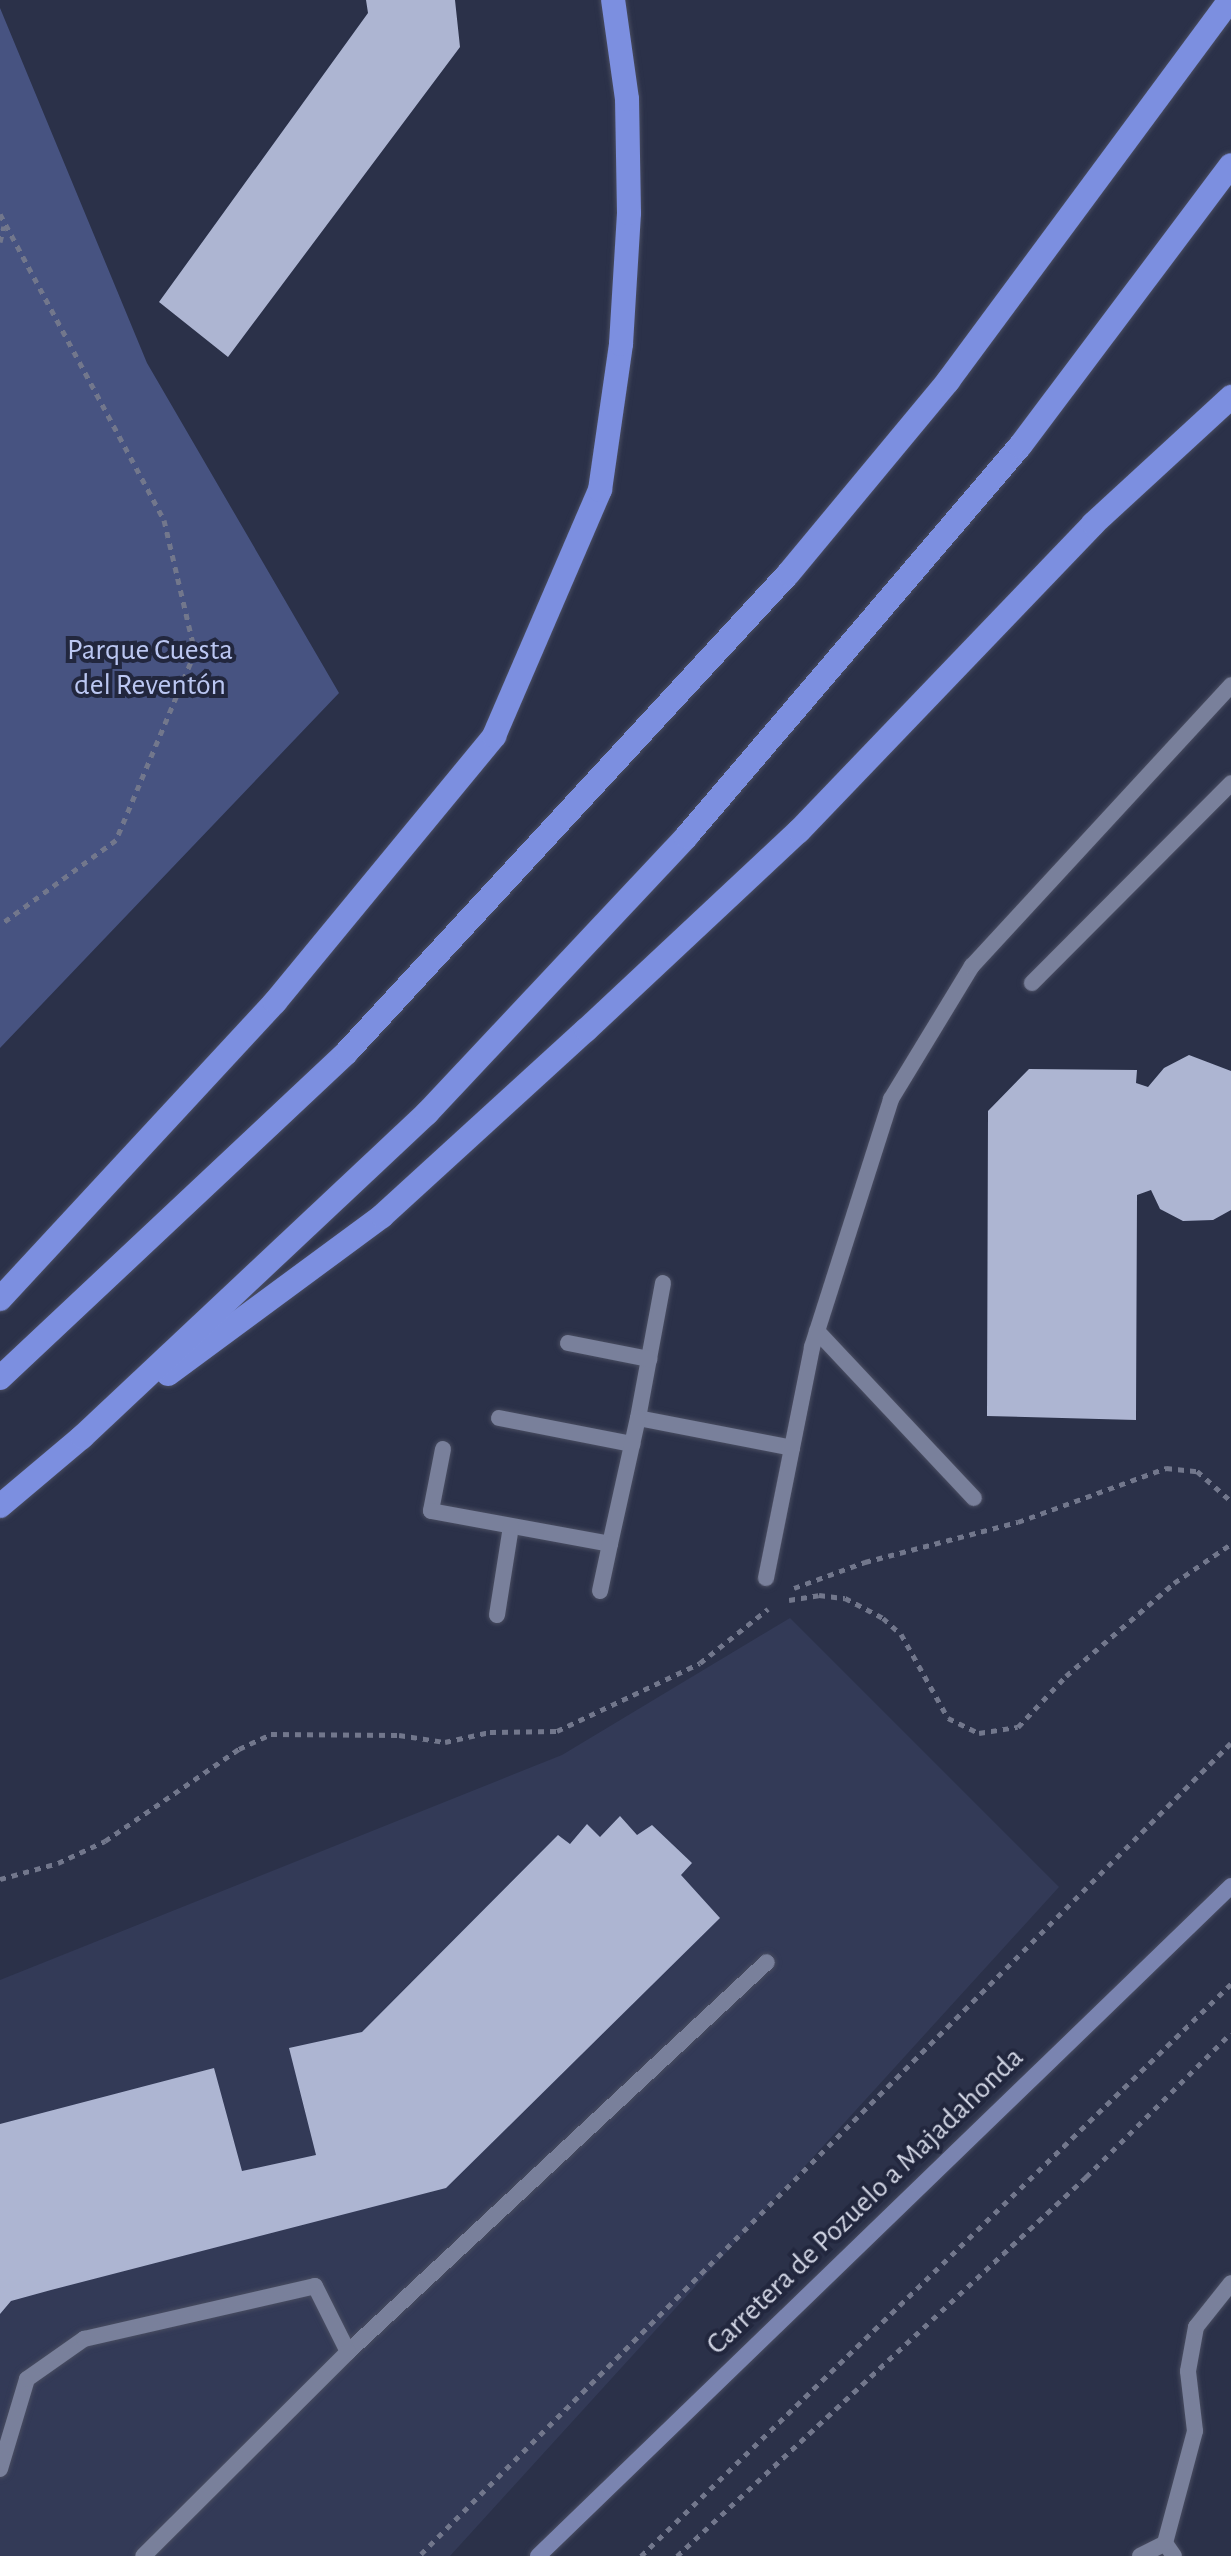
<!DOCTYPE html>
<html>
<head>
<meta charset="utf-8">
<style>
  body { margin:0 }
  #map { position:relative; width:1231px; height:2556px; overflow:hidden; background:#2b3149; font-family:"Alegreya Sans",sans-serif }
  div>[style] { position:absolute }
  .built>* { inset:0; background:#333a57 }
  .green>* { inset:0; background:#475381 }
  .building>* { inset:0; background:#adb5d2 }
  .path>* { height:5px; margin-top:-2.5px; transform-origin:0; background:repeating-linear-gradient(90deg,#72778c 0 6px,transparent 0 12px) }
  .roads { filter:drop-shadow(0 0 2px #494d61) drop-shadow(0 0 2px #494d61) }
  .lane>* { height:16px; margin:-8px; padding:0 8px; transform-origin:8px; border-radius:8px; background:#79809b }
  .street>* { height:16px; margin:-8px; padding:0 8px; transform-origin:8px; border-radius:8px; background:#79809b }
  .secondary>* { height:16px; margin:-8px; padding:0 8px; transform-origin:8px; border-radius:8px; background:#7a84b0 }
  .highway>* { height:24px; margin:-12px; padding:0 12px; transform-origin:12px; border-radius:12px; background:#7c8fe0 }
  span { translate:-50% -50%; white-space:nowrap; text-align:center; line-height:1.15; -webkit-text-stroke:8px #22273e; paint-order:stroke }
  .park-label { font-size:30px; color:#bbc7f2 }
  .street-label { font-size:30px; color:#d0d4e3 }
</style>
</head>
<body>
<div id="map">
  <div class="built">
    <i style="clip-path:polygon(790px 1618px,1059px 1887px,450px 2556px,0 2556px,0 1980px,562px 1755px)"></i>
  </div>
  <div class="green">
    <i style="clip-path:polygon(0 8px,147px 363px,339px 693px,0 1048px)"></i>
  </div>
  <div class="building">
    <i style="clip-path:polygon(366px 0,455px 0,460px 47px,228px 357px,159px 302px,368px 13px)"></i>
    <i style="clip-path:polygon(1189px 1055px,1231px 1071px,1231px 1210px,1213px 1220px,1183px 1221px,1160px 1209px,1151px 1190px,1137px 1195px,1136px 1420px,987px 1416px,988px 1111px,1029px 1069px,1137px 1070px,1136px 1083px,1148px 1087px,1164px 1068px)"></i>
    <i style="clip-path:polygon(620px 1816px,637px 1835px,652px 1825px,692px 1863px,681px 1875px,720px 1918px,446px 2188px,51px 2290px,11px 2301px,0 2314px,0 2124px,214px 2068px,242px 2171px,316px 2155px,289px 2048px,362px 2032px,558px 1835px,570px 1844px,587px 1824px,600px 1837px)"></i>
  </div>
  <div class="path">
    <i style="left:0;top:214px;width:347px;rotate:61.8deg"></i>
    <i style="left:164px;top:520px;width:136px;rotate:76.8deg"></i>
    <i style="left:195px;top:652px;width:204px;rotate:112.8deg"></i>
    <i style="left:116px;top:840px;width:144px;rotate:143.8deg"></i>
    <i style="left:0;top:242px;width:16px;rotate:-76deg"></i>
    <i style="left:794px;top:1588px;width:76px;rotate:-20.1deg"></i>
    <i style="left:865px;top:1562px;width:158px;rotate:-14.7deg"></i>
    <i style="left:1018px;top:1522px;width:158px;rotate:-20deg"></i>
    <i style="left:1166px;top:1468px;width:31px;rotate:6deg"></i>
    <i style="left:1197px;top:1471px;width:45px;rotate:41.4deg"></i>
    <i style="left:789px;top:1600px;width:30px;rotate:-9deg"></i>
    <i style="left:819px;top:1595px;width:26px;rotate:7deg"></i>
    <i style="left:845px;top:1598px;width:43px;rotate:27.8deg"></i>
    <i style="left:883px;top:1618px;width:24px;rotate:42deg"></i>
    <i style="left:901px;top:1634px;width:96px;rotate:60.8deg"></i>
    <i style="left:948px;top:1718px;width:34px;rotate:26deg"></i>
    <i style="left:979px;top:1733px;width:39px;rotate:-9deg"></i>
    <i style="left:1018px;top:1727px;width:70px;rotate:-46.7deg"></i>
    <i style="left:1066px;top:1676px;width:143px;rotate:-40.7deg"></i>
    <i style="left:1174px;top:1583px;width:69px;rotate:-34.4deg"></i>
    <i style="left:0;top:1879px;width:60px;rotate:-15.4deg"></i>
    <i style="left:58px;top:1863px;width:52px;rotate:-25.1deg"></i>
    <i style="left:105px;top:1841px;width:163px;rotate:-34.5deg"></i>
    <i style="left:239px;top:1749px;width:35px;rotate:-25deg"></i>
    <i style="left:271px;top:1734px;width:128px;rotate:0.4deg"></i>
    <i style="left:399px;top:1735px;width:47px;rotate:8.7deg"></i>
    <i style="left:445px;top:1742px;width:46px;rotate:-12.5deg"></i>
    <i style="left:490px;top:1732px;width:67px;rotate:-0.9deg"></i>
    <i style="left:557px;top:1731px;width:158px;rotate:-25.4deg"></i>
    <i style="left:700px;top:1663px;width:87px;rotate:-38.5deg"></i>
    <i style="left:421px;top:2554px;width:1146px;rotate:-45.04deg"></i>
    <i style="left:641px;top:2556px;width:822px;rotate:-44.11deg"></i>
    <i style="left:677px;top:2556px;width:558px;rotate:-42.82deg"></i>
    <i style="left:1086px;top:2177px;width:204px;rotate:-44.8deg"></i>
  </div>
  <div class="roads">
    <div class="lane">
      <i style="left:1032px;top:983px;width:282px;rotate:-45.1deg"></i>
      <i style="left:663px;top:1283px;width:137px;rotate:100.5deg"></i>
      <i style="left:638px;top:1418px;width:157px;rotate:11deg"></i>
      <i style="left:817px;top:1331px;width:229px;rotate:46.8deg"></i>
      <i style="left:568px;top:1343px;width:83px;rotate:11.2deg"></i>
      <i style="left:499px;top:1418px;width:136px;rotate:11.1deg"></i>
      <i style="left:443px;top:1449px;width:63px;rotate:101deg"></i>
      <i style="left:431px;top:1511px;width:182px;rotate:10.4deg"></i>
      <i style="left:610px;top:1544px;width:129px;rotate:-77.5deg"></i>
      <i style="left:766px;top:1578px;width:236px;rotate:-78.7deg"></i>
      <i style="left:812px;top:1347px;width:260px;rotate:-72.3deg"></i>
      <i style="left:891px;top:1099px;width:156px;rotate:-58.7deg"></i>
      <i style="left:972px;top:966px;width:382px;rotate:-47.3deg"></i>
      <i style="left:600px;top:1591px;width:48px;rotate:-78deg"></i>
      <i style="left:497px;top:1615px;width:89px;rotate:-81deg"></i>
      <i style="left:348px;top:2352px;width:572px;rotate:-42.95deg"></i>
      <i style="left:0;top:2469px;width:94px;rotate:-73.3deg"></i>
      <i style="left:27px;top:2379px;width:70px;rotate:-35.1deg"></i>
      <i style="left:84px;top:2339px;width:237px;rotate:-12.9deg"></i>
      <i style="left:315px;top:2286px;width:74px;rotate:63.4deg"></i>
      <i style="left:348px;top:2352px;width:289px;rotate:135.1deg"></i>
    </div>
    <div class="street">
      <i style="left:1140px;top:2556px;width:28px;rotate:-27deg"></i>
      <i style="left:1174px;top:2556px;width:16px;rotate:-125deg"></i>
      <i style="left:1165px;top:2543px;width:116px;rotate:-75deg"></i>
      <i style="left:1195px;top:2431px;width:60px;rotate:-96.7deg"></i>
      <i style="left:1188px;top:2371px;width:45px;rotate:-79.7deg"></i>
      <i style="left:1196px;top:2327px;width:56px;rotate:-51.5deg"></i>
    </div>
    <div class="secondary">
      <i style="left:538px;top:2556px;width:964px;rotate:-44.03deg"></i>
    </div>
    <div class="highway">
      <i style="left:0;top:1299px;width:405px;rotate:-47.2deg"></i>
      <i style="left:275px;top:1002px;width:345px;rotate:-50.5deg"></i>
      <i style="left:494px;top:736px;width:268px;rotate:-66.7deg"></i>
      <i style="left:600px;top:490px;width:148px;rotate:-81.8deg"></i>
      <i style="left:621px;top:344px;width:131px;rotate:-86.5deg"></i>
      <i style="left:629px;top:213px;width:114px;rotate:-91deg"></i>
      <i style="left:627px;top:99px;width:100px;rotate:-98deg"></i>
      <i style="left:168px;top:1374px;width:266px;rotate:-36.4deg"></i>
      <i style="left:382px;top:1216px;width:276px;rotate:-42.4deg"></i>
      <i style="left:586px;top:1030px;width:291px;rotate:-43.1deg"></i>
      <i style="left:799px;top:831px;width:425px;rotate:-46.2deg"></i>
      <i style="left:1093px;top:524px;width:188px;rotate:-42.6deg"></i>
      <i style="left:0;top:1378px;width:476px;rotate:-43.2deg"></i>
      <i style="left:347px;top:1052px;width:650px;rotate:-47.31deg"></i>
      <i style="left:788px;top:574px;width:251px;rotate:-50.3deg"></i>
      <i style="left:948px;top:381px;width:474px;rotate:-53.5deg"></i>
      <i style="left:0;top:1506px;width:107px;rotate:-40.1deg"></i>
      <i style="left:82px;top:1437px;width:473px;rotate:-43.2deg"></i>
      <i style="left:427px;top:1113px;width:378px;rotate:-46.8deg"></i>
      <i style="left:686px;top:837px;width:514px;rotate:-49.5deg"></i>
      <i style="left:1020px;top:446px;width:351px;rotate:-53.1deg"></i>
    </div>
  </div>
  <div class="park-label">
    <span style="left:150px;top:667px">Parque Cuesta<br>del Reventón</span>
  </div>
  <div class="street-label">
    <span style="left:865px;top:2201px;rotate:-44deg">Carretera de Pozuelo a Majadahonda</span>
  </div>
</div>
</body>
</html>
